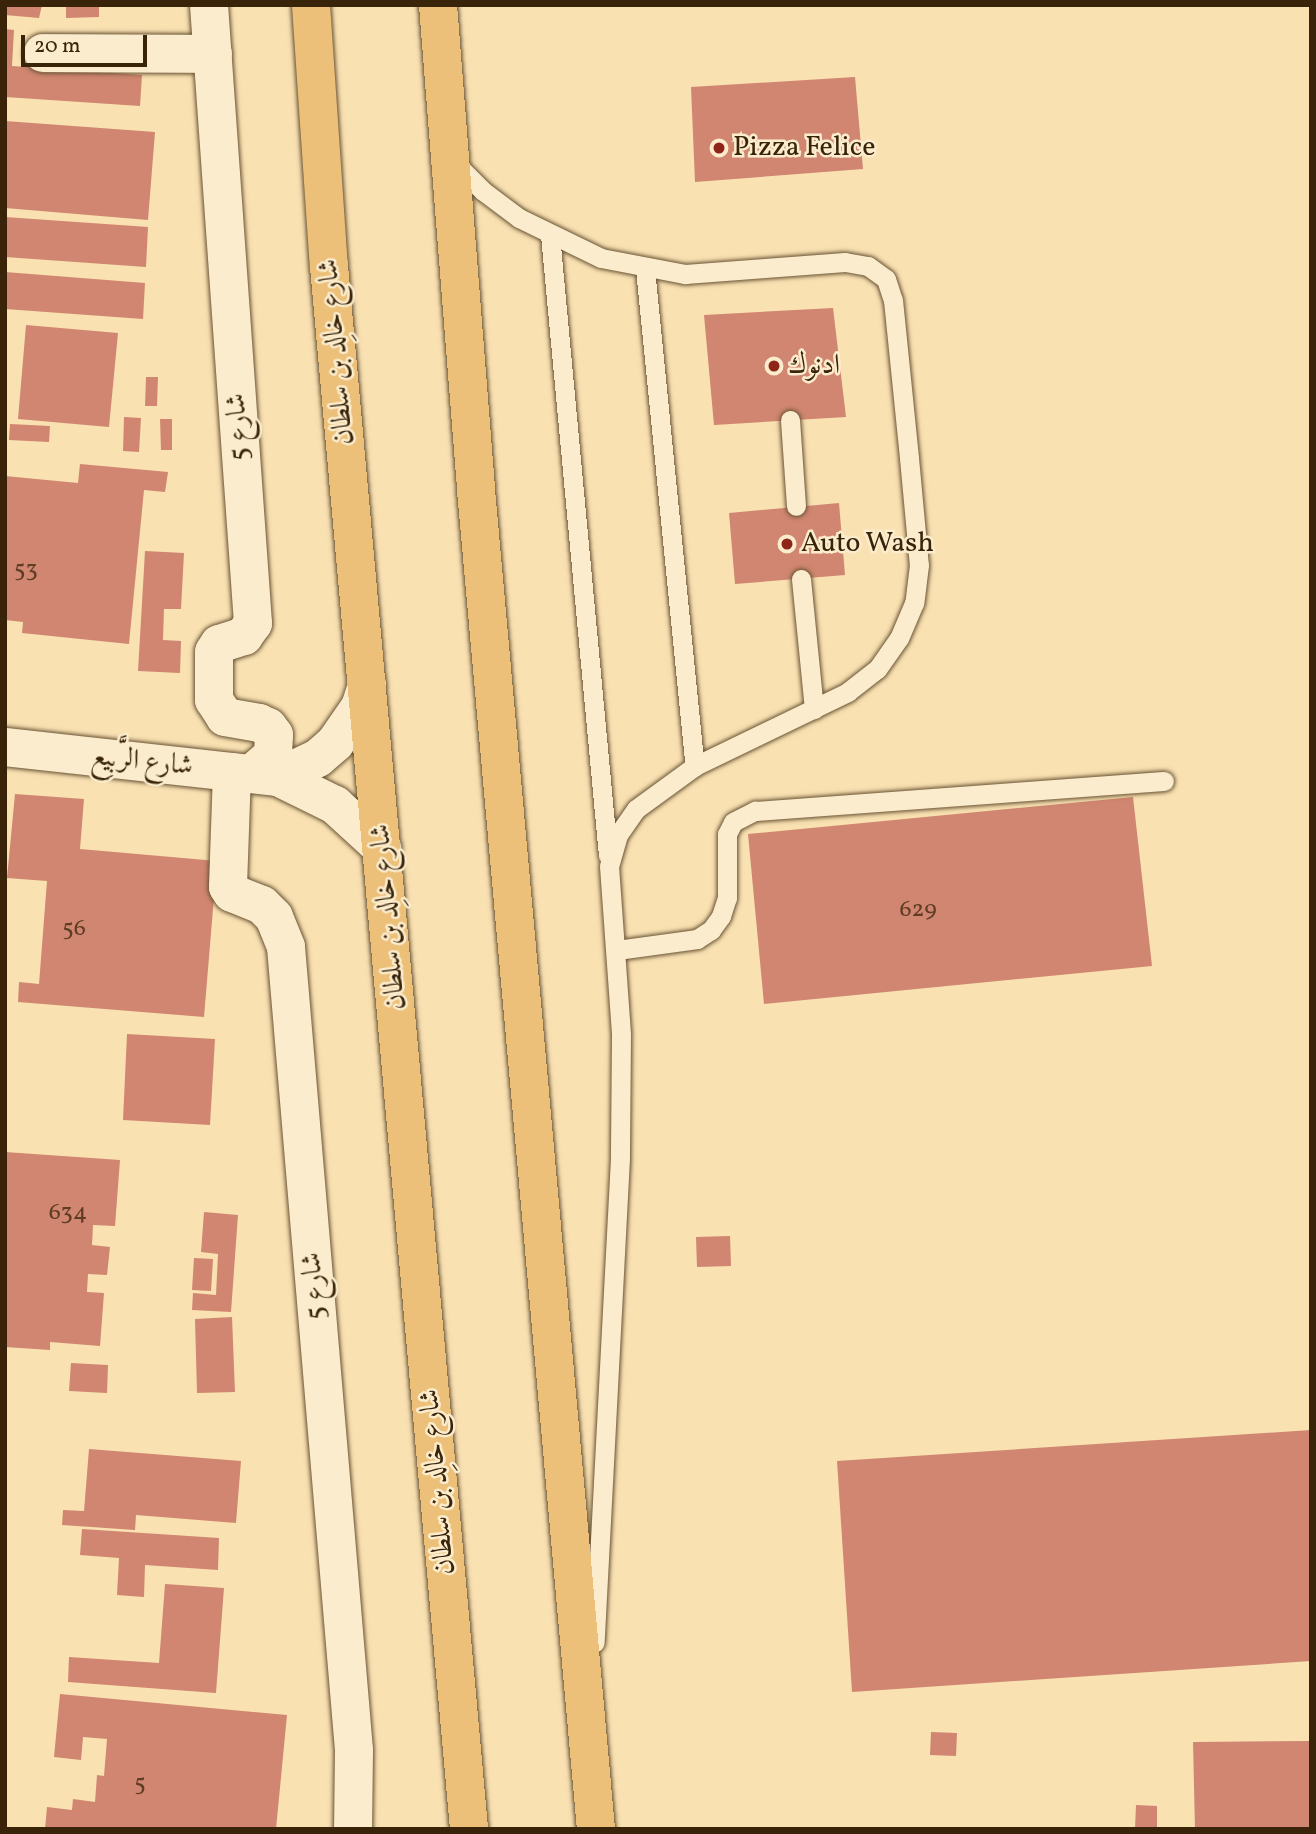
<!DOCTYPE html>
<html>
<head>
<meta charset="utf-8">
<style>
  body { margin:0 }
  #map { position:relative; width:1316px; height:1834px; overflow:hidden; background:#f9e1b2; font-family:Vollkorn,Amiri,serif }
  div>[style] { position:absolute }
  .building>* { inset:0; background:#d08670 }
  .roads { filter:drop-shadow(0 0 2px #695334) drop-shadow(0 0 2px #695334) }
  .service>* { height:19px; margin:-9.5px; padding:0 9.5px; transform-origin:9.5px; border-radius:9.5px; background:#fbeccd }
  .minor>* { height:38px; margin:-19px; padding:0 19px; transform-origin:19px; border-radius:19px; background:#fbeccd }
  .primary>* { height:38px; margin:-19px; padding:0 19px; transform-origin:19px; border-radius:19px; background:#ecc079 }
  .dots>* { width:19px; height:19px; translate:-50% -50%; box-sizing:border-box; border:4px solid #fbeccd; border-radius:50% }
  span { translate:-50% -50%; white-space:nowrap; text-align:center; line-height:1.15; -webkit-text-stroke:5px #fbeccd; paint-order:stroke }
  .number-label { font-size:24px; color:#5f3c24 }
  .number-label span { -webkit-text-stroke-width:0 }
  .poi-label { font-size:28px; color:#39240a }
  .left { translate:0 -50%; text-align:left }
  .street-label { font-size:28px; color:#39240a }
  .frame { position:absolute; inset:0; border:7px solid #39240a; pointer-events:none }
  .scale { position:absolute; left:21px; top:35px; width:126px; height:32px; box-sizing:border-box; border:4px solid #39240a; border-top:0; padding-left:9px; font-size:21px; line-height:24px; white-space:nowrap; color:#39240a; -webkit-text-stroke:5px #fbeccd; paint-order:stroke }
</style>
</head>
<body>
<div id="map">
  <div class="building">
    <i style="clip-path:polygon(5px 5px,42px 5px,39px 18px,5px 15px)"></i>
    <i style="clip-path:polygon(66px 5px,99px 5px,99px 17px,66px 18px)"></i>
    <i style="clip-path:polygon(5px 29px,14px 30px,12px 66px,142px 75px,140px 106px,5px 97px)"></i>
    <i style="clip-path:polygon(855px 77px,863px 169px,695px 182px,691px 87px)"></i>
    <i style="clip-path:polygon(5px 121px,155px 132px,148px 220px,5px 208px)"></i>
    <i style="clip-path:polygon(5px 217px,148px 227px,146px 267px,5px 257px)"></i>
    <i style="clip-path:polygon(5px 272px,145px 283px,143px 319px,5px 309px)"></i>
    <i style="clip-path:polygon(833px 308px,846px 417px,714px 425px,704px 315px)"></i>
    <i style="clip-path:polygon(26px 325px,118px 333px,109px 427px,18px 419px)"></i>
    <i style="clip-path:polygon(146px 377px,158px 377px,157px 406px,145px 406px)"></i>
    <i style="clip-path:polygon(124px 417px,141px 418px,139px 452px,123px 451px)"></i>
    <i style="clip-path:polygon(160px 419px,172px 419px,172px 450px,161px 450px)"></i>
    <i style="clip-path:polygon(10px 424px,50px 426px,49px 442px,9px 440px)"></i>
    <i style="clip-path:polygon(80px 464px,168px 472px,165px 492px,144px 490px,129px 644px,22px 633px,23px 622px,5px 620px,5px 476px,78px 483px)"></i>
    <i style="clip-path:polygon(839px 503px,845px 575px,735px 584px,729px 513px)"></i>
    <i style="clip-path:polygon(145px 551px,184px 553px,181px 609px,164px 609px,163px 640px,181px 641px,180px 673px,138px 671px)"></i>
    <i style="clip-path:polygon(15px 794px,84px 799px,80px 849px,217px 861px,204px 1017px,18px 1002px,19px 982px,39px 984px,47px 881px,7px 878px)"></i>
    <i style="clip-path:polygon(1133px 797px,1152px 966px,764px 1004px,748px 834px)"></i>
    <i style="clip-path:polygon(127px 1034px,215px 1039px,210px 1125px,123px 1120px)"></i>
    <i style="clip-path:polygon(5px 1152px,120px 1160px,115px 1226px,93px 1225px,92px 1245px,110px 1247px,107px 1275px,88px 1274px,87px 1292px,104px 1293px,100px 1346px,50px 1342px,50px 1350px,5px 1347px)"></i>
    <i style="clip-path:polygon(204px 1212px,238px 1215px,231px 1312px,192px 1310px,193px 1293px,216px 1295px,218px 1254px,201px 1252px)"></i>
    <i style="clip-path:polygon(730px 1236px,731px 1266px,697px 1267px,696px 1237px)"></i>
    <i style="clip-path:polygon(194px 1258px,213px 1259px,211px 1291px,192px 1290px)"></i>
    <i style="clip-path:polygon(232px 1317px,235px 1392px,197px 1393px,195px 1319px)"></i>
    <i style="clip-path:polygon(71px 1363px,108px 1365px,107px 1393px,69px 1391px)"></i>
    <i style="clip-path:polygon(1311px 1430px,1311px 1661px,852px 1692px,837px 1461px)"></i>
    <i style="clip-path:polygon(89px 1449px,241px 1461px,236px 1523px,136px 1515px,135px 1530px,62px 1525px,63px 1510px,84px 1511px)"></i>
    <i style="clip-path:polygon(82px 1529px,219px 1538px,218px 1570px,145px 1565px,144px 1597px,117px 1595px,119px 1558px,80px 1555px)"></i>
    <i style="clip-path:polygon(165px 1584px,224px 1588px,216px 1693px,68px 1682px,69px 1657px,159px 1663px)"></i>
    <i style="clip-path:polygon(60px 1694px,287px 1715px,276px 1829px,45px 1829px,47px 1807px,72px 1810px,73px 1799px,95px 1802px,97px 1775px,104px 1776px,107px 1739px,83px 1737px,81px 1760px,54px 1757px)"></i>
    <i style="clip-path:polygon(931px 1732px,957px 1733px,956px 1756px,930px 1755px)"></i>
    <i style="clip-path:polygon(1311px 1741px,1311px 1829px,1195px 1829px,1193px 1742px)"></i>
    <i style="clip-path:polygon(1136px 1805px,1157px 1806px,1157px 1829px,1135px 1829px)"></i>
  </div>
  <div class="roads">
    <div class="service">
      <i style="left:454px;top:162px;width:41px;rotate:45deg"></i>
      <i style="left:483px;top:191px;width:45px;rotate:36.9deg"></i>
      <i style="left:519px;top:218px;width:91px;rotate:26deg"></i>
      <i style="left:601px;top:258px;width:86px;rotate:10.8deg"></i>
      <i style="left:685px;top:274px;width:160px;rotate:-4.3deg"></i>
      <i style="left:845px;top:262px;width:23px;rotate:10deg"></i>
      <i style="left:868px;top:266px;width:22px;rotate:36deg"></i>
      <i style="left:886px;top:279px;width:22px;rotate:72deg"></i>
      <i style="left:893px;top:300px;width:159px;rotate:84.2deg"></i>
      <i style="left:909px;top:458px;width:107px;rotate:84.7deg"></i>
      <i style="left:919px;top:565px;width:38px;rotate:97deg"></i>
      <i style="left:914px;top:603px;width:38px;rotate:113deg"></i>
      <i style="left:899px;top:638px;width:38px;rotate:125deg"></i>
      <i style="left:877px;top:669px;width:37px;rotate:142deg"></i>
      <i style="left:848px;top:692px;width:170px;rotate:154.2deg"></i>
      <i style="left:695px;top:766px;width:73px;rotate:143.9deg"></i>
      <i style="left:636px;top:809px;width:32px;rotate:125deg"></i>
      <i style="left:618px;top:835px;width:32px;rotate:106deg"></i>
      <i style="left:609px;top:866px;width:169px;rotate:85.9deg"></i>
      <i style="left:621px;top:1035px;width:123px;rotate:90.5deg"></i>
      <i style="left:620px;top:1158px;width:485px;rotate:93deg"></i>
      <i style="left:550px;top:235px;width:623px;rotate:84.66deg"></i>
      <i style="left:645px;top:269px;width:500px;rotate:84.3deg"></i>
      <i style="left:790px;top:420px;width:86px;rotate:86deg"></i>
      <i style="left:801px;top:579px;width:131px;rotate:84.3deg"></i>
      <i style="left:617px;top:950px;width:81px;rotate:-7.8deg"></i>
      <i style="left:697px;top:939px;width:17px;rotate:-33deg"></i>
      <i style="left:711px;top:930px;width:17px;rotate:-54deg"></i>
      <i style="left:721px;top:916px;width:19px;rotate:-72deg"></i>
      <i style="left:727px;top:898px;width:64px;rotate:-90deg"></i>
      <i style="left:727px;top:834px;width:13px;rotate:-63deg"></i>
      <i style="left:733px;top:822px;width:25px;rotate:-27deg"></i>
      <i style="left:755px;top:811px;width:410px;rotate:-4.2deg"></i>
    </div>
    <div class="minor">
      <i style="left:209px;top:5px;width:620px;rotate:85.93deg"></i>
      <i style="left:253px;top:623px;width:16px;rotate:125deg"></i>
      <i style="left:244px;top:636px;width:26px;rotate:162deg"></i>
      <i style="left:219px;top:644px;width:9px;rotate:122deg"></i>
      <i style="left:214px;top:652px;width:48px;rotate:90deg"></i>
      <i style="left:214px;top:700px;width:20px;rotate:57deg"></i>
      <i style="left:225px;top:717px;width:35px;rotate:10deg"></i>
      <i style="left:259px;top:723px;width:10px;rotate:24deg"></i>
      <i style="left:268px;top:727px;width:10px;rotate:53deg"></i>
      <i style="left:274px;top:735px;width:20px;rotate:93deg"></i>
      <i style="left:273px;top:755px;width:29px;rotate:139deg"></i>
      <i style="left:43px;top:53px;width:170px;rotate:0.3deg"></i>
      <i style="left:5px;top:747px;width:275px;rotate:6.3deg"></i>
      <i style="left:278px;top:777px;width:64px;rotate:26.2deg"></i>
      <i style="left:335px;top:805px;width:64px;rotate:42.5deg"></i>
      <i style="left:232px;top:772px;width:115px;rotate:92deg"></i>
      <i style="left:228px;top:887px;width:7px;rotate:56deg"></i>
      <i style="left:232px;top:893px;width:32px;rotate:22deg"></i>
      <i style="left:262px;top:905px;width:17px;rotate:45deg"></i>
      <i style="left:274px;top:917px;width:32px;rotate:68deg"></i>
      <i style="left:286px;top:947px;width:806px;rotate:85.16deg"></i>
      <i style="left:354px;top:1750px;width:79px;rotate:90.7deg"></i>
      <i style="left:278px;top:777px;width:44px;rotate:-25.4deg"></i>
      <i style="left:318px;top:758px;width:23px;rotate:-41deg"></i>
      <i style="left:335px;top:743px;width:44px;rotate:-55.2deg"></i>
      <i style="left:360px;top:707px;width:23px;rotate:-72deg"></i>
    </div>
    <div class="primary">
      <i style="left:311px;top:5px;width:262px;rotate:86.1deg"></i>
      <i style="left:329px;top:266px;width:1569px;rotate:84.88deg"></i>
      <i style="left:438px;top:5px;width:486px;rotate:85.5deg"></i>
      <i style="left:476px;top:490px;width:1344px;rotate:84.88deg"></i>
    </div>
  </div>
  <div class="dots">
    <i style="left:719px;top:148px;background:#8f2418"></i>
    <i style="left:774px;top:366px;background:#8f2418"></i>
    <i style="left:787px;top:544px;background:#8f2418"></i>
  </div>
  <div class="number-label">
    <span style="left:26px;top:571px">53</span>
    <span style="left:918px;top:911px">629</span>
    <span style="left:74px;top:930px">56</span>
    <span style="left:68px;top:1214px">634</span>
    <span style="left:140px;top:1785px">5</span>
  </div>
  <div class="poi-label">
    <span class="left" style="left:733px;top:148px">Pizza Felice</span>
    <span class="left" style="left:788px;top:366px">ادنوك</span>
    <span class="left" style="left:801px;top:544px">Auto Wash</span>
  </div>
  <div class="street-label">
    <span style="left:337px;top:352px;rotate:-95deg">شارع خالِد بن سلطان</span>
    <span style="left:239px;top:427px;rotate:-94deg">شارع 5</span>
    <span style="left:142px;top:762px;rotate:6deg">شارع الرَّبِيع</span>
    <span style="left:389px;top:917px;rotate:-95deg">شارع خالِد بن سلطان</span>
    <span style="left:315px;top:1286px;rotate:-95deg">شارع 5</span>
    <span style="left:438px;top:1482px;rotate:-95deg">شارع خالِد بن سلطان</span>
  </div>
  <div class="frame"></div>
  <div class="scale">20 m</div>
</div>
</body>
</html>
